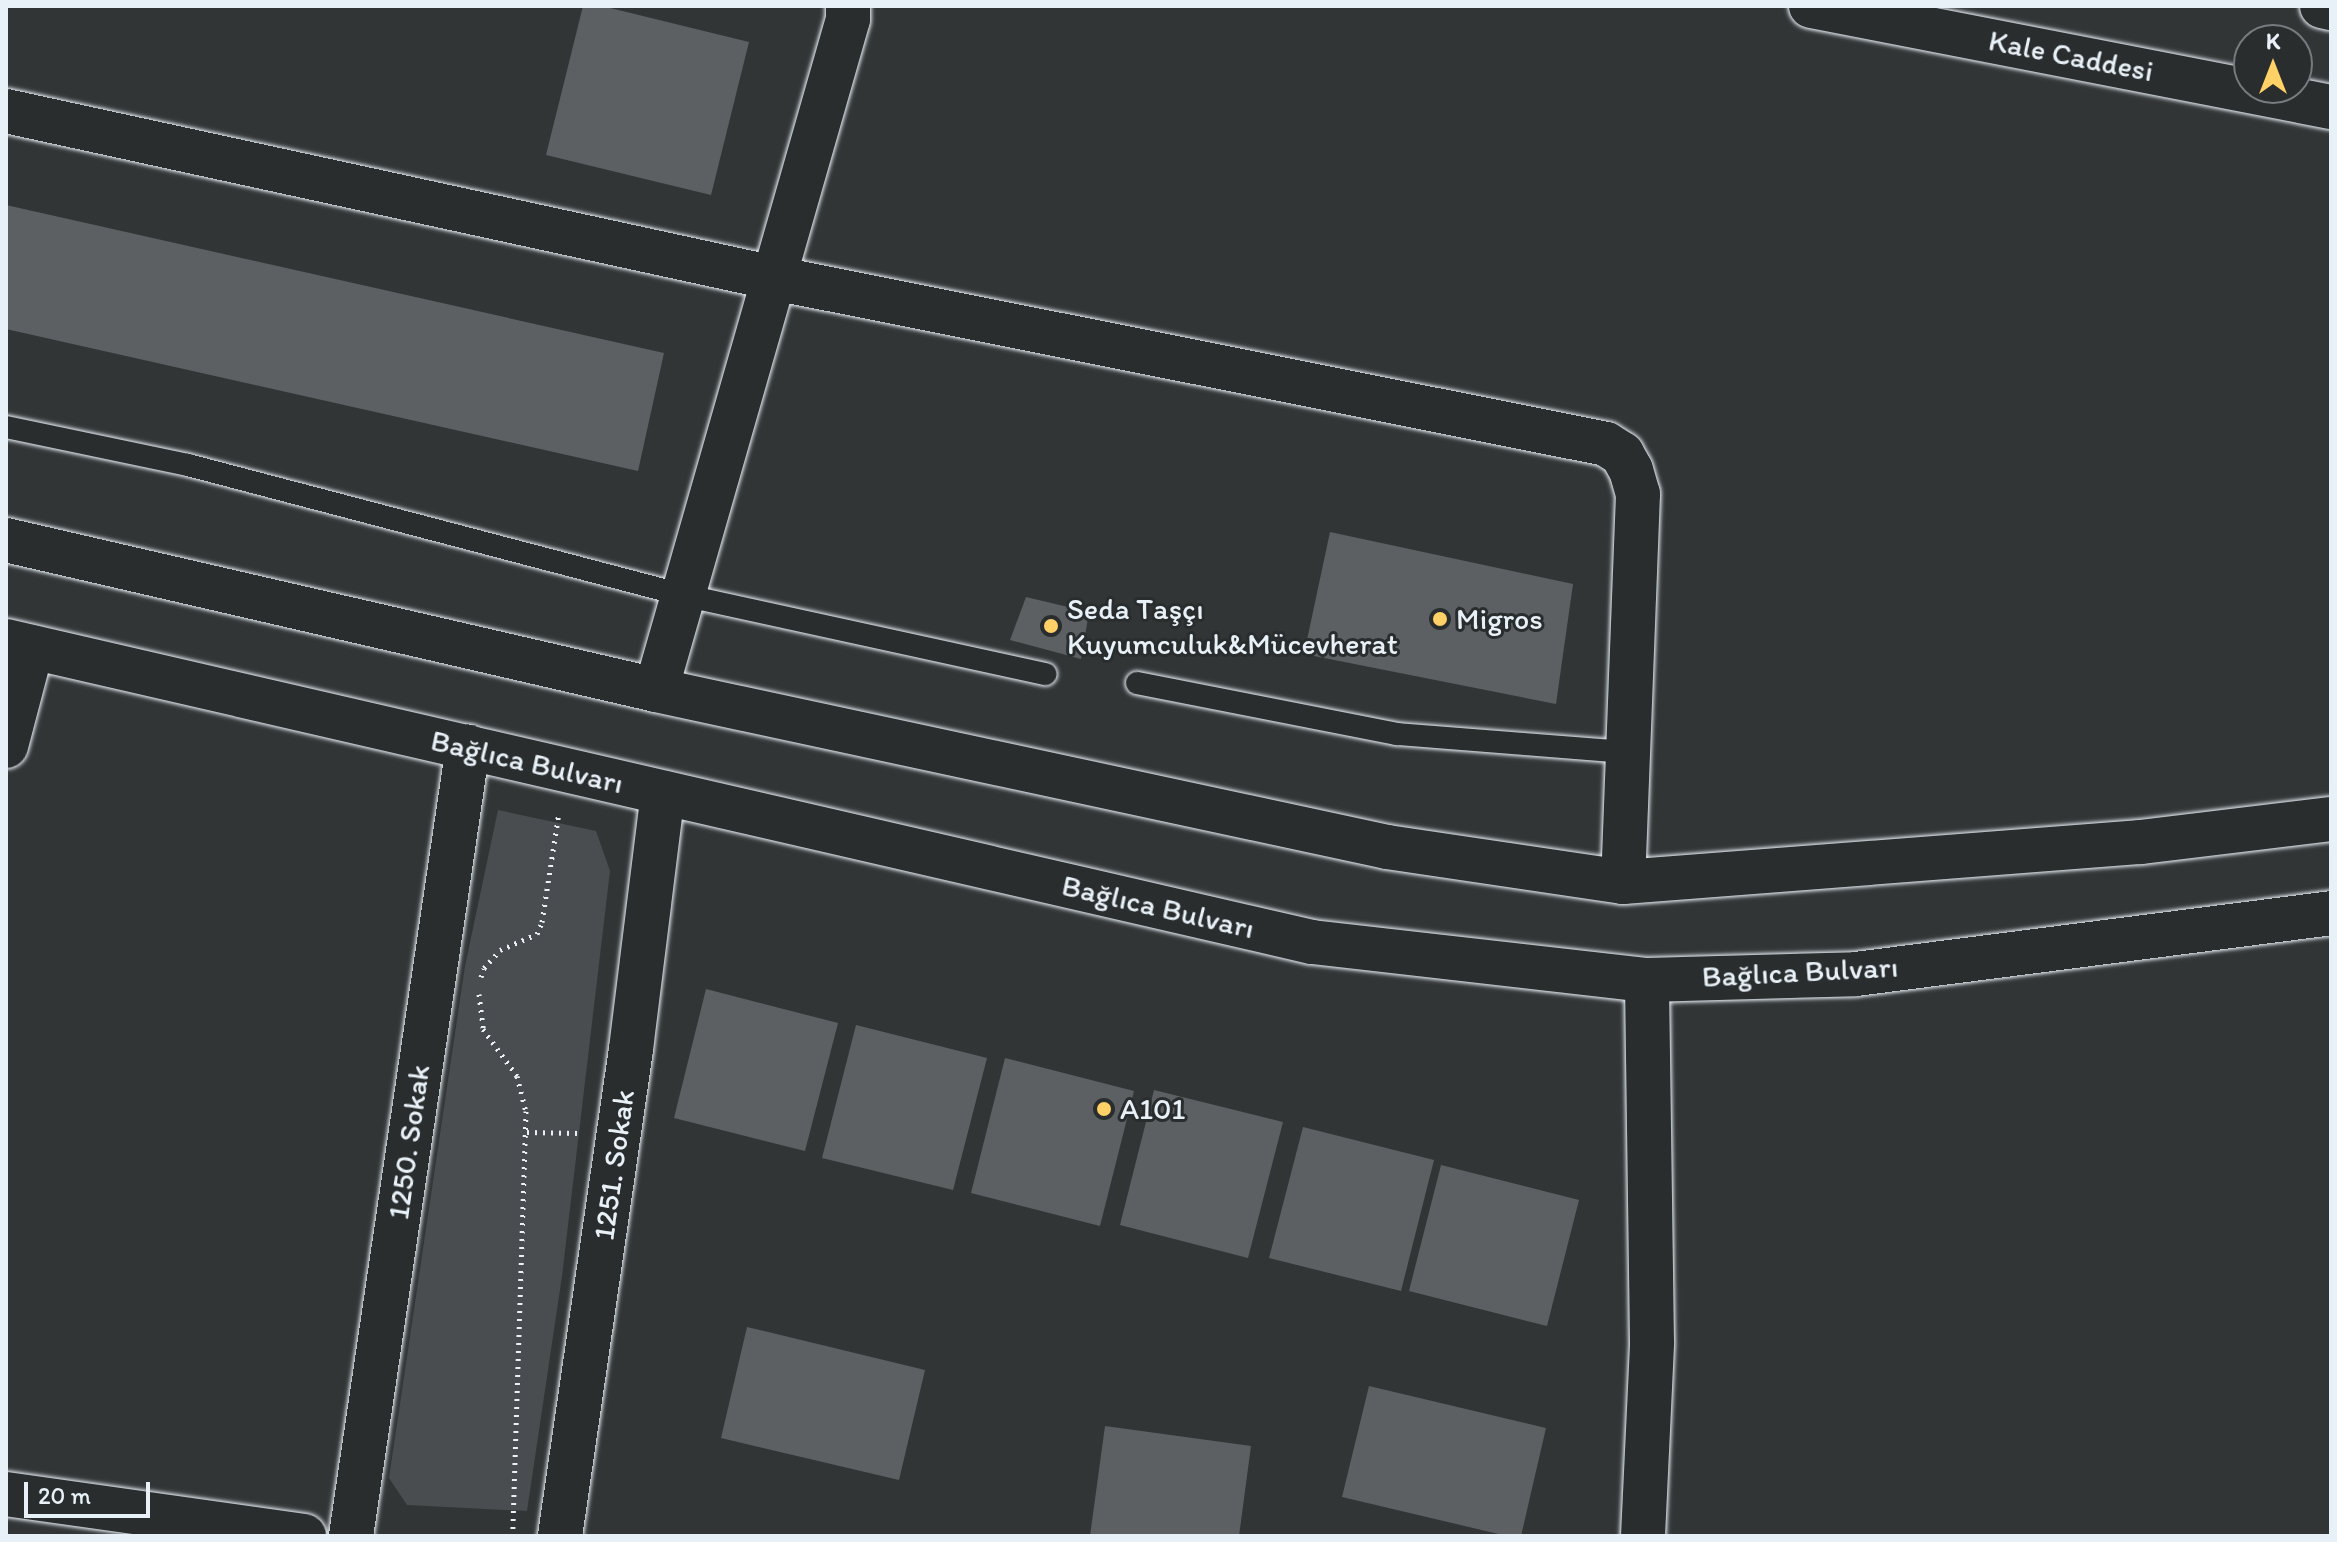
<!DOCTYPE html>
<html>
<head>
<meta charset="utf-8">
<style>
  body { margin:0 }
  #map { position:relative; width:2337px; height:1542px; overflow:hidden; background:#323536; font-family:Itim,sans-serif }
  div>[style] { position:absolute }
  .green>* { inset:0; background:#494d4f }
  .building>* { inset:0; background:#5c6063 }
  .path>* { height:5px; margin-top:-2.5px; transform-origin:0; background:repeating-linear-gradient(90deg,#e8f1f8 0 2px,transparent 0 8px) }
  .roads { filter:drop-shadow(0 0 2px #e8f1f8) drop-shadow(0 0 2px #e8f1f8) }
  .lane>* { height:22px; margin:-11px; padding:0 11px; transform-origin:11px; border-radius:11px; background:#2a2d2e }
  .street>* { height:44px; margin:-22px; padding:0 22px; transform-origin:22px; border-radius:22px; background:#2a2d2e }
  .primary>* { height:44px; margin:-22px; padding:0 22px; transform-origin:22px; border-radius:22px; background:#2a2d2e }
  .dots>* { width:22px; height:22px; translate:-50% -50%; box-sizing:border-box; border:4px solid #2a2d2e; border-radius:50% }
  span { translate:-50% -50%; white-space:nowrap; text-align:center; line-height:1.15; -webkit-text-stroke:6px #2a2d2e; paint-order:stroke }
  .street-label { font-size:30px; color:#e8f1f8 }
  .poi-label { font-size:30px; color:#e8f1f8 }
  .left { translate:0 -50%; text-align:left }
  .frame { position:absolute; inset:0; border:8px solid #e8f1f8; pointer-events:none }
  .north { position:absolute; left:2233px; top:24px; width:80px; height:80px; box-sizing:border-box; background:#2a2d2e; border:2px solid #767b7f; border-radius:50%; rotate:0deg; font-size:22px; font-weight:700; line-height:32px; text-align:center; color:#e8f1f8 }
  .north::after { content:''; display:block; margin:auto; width:28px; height:36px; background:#ffd166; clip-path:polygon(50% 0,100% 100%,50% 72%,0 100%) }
  .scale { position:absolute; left:24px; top:1482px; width:126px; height:36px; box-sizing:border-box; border:4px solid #e8f1f8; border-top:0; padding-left:10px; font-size:24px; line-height:28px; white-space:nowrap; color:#e8f1f8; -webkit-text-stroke:6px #2a2d2e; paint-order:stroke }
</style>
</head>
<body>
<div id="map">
  <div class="green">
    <i style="clip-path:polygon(498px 810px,596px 831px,610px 871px,562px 1276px,527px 1511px,407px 1505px,389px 1478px,465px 966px)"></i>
  </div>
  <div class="building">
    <i style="clip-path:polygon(583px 6px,602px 6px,749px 42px,711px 195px,546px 155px)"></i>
    <i style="clip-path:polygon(6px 205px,664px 353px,638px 471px,6px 329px)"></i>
    <i style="clip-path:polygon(1330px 532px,1573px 584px,1556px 704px,1304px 654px)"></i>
    <i style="clip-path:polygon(1026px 597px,1089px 612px,1081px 659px,1010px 640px)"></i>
    <i style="clip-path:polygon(706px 989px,838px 1023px,805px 1151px,674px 1118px)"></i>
    <i style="clip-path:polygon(856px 1025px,987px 1058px,953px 1190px,822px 1158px)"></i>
    <i style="clip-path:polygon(1005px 1058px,1134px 1091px,1100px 1226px,971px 1193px)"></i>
    <i style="clip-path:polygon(1154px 1090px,1283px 1122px,1248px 1258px,1120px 1225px)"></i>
    <i style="clip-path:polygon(1303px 1127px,1434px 1160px,1401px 1291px,1269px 1258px)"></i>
    <i style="clip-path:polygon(1441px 1165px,1579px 1200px,1547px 1326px,1409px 1291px)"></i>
    <i style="clip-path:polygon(747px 1327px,925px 1370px,899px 1480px,721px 1438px)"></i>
    <i style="clip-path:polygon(1369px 1386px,1546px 1428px,1521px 1536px,1507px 1536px,1342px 1497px)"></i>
    <i style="clip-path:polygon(1105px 1426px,1251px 1446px,1239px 1536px,1090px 1536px)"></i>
  </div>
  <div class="path">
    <i style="left:481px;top:977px;width:9px;rotate:-72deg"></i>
    <i style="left:484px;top:968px;width:24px;rotate:-48deg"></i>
    <i style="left:500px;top:950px;width:40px;rotate:-23.4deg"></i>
    <i style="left:537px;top:934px;width:13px;rotate:-67deg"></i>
    <i style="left:542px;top:922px;width:111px;rotate:-81.2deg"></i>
    <i style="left:479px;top:994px;width:35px;rotate:83deg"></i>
    <i style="left:483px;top:1029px;width:58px;rotate:54.1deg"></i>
    <i style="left:517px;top:1076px;width:36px;rotate:76deg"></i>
    <i style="left:526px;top:1111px;width:425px;rotate:91.8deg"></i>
    <i style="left:527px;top:1132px;width:51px;rotate:1.1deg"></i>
  </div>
  <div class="roads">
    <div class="lane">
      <i style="left:6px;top:427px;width:186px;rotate:11.8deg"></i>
      <i style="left:188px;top:465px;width:512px;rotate:14.72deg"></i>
      <i style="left:683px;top:595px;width:371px;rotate:12.3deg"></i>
      <i style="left:1137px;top:683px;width:265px;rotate:11.1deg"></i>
      <i style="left:1397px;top:734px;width:231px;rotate:4.5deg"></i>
    </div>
    <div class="street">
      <i style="left:6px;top:111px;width:786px;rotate:12.27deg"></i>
      <i style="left:774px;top:278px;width:848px;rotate:11.28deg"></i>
      <i style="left:1606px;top:444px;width:19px;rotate:32deg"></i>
      <i style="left:1622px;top:454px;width:18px;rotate:61deg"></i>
      <i style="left:1631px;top:470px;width:25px;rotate:74deg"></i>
      <i style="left:1638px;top:494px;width:388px;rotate:92.2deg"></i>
      <i style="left:656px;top:690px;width:698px;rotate:-74.03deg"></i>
      <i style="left:848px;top:19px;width:13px;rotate:-90deg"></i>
      <i style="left:6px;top:746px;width:102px;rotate:-75.3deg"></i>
      <i style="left:6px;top:1494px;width:301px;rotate:8deg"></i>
      <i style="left:351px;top:1536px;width:798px;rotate:-81.57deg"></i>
      <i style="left:560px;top:1536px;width:492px;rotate:-81.7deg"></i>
      <i style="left:631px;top:1049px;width:258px;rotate:-82.9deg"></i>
      <i style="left:1643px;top:1536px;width:194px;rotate:-87.3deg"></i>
      <i style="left:1652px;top:1342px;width:362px;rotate:-90.8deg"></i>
    </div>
    <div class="primary">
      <i style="left:1811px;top:6px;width:530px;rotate:10.99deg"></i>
      <i style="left:2322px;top:6px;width:9px;rotate:13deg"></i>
      <i style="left:6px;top:540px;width:667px;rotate:12.99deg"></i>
      <i style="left:656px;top:690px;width:748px;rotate:12.12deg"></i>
      <i style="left:1387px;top:847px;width:239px;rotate:8.4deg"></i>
      <i style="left:1623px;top:882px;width:520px;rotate:-4.42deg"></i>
      <i style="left:2141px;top:842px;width:191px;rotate:-6.9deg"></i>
      <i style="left:6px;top:641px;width:1340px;rotate:12.98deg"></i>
      <i style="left:1312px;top:942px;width:337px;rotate:6.5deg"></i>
      <i style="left:1647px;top:980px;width:209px;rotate:-1.6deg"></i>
      <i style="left:1856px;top:974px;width:479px;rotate:-7.3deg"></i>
    </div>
  </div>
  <div class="dots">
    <i style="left:1440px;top:619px;background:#ffd166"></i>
    <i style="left:1051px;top:626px;background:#ffd166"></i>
    <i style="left:1104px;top:1109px;background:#ffd166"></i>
  </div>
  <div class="street-label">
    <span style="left:2071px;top:56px;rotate:11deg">Kale Caddesi</span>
    <span style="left:527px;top:762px;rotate:13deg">Bağlıca Bulvarı</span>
    <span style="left:1158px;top:907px;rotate:13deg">Bağlıca Bulvarı</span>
    <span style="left:1800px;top:972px;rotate:-3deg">Bağlıca Bulvarı</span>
    <span style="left:409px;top:1142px;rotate:-82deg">1250. Sokak</span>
    <span style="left:614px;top:1165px;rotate:-82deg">1251. Sokak</span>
  </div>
  <div class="poi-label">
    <span class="left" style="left:1067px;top:626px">Seda Taşçı<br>Kuyumculuk&amp;Mücevherat</span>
    <span class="left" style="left:1456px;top:619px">Migros</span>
    <span class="left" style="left:1120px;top:1109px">A101</span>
  </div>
  <div class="frame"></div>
  <div class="north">K</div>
  <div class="scale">20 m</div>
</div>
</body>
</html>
